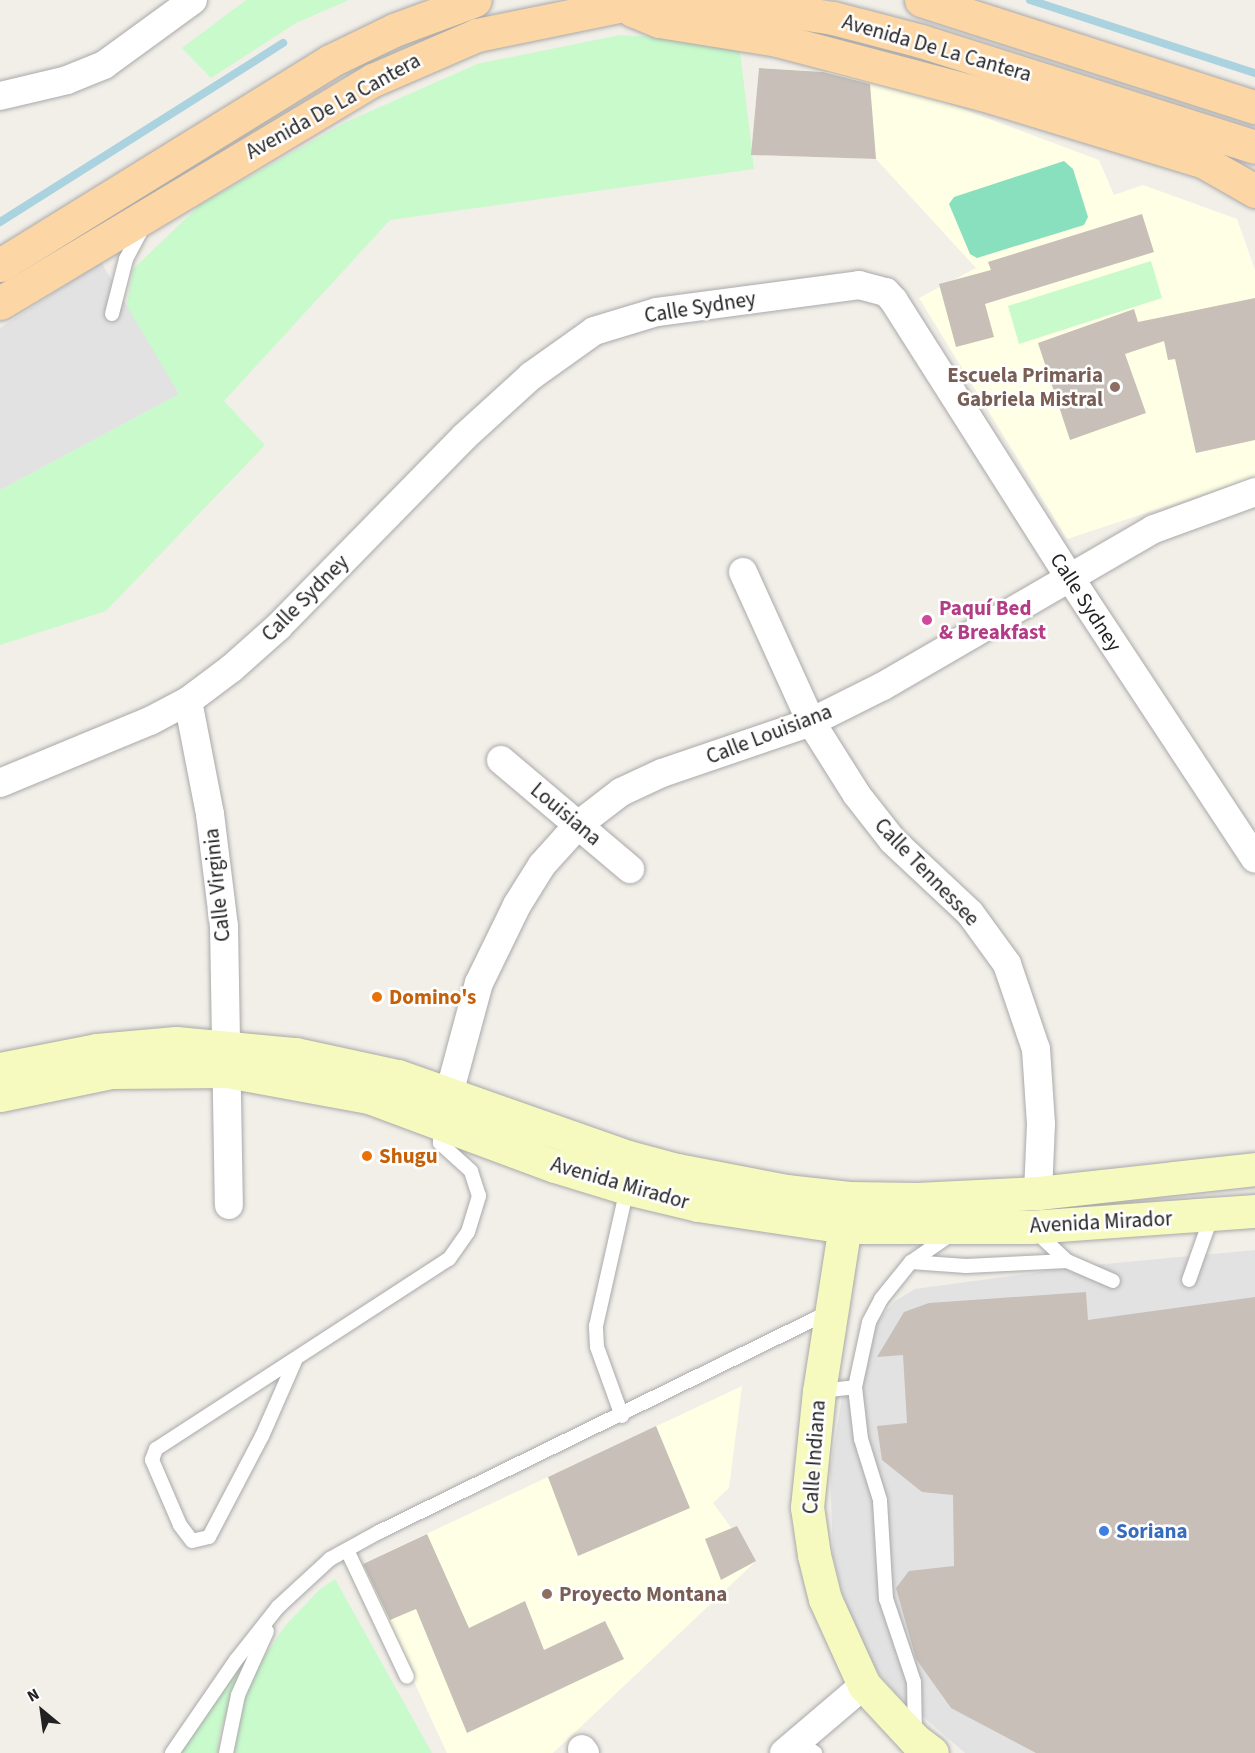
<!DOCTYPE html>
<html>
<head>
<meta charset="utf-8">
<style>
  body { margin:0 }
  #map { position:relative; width:1255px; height:1753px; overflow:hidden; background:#f2efe9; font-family:"Source Sans 3",sans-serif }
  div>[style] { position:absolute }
  .education>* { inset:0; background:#ffffe5 }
  .park>* { inset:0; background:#c8facc }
  .pitch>* { inset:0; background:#88e0be }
  .parking>* { inset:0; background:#e2e2e2 }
  .stream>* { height:8px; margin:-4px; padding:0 4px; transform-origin:4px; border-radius:4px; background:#aad3df }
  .building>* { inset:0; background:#c7bfb8 }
  .roads { filter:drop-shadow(0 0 2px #a9a9a9) drop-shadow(0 0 2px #a9a9a9) }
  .lane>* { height:14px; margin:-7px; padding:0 7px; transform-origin:7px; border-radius:7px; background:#fff }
  .street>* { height:28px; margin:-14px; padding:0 14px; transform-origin:14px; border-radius:14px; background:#fff }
  .secondary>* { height:33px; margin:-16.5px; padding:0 16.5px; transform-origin:16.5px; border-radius:16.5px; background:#f7fabf }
  .primary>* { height:33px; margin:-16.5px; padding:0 16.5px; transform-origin:16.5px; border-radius:16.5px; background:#fcd6a4 }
  .dots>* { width:16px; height:16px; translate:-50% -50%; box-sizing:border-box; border:3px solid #fff; border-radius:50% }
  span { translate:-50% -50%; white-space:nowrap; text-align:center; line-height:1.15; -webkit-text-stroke:5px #fff; paint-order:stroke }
  .street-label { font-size:21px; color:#222 }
  .education-label { font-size:21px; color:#785e54; font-weight:700 }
  .right { translate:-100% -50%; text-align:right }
  .left { translate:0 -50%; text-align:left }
  .hotel-label { font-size:21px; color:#b23c85; font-weight:700 }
  .food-label { font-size:21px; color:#c56008; font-weight:700 }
  .shop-label { font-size:21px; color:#366cbe; font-weight:700 }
  .north { position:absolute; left:12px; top:1681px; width:60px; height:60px; -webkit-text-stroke:4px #fff; paint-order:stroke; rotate:331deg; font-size:16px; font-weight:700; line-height:24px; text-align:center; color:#222 }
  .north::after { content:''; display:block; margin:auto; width:21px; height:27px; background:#222; clip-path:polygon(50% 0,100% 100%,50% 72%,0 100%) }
</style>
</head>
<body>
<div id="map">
  <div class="education">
    <i style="clip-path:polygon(759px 68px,869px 74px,1099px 160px,1114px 195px,1143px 185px,1237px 219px,1255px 270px,1255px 477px,1067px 539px,919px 298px,976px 268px,876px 159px,751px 155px)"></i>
    <i style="clip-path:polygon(742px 1386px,729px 1488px,713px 1503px,756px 1561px,553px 1753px,447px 1753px,360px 1565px)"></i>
  </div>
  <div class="park">
    <i style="clip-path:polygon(246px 0,349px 0,296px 23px,211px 78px,182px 48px)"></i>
    <i style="clip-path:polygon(620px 35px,739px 42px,754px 169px,390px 220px,224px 401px,265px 445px,106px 611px,0 645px,0 490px,179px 394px,126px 309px,133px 269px,201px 204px,346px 122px,477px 64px)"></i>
    <i style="clip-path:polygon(1151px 261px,1162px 298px,1019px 344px,1008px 306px)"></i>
    <i style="clip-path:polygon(335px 1579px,432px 1753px,234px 1753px,244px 1696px,260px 1663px,285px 1626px,319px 1590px)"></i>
    <i style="clip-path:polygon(270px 1613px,239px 1673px,219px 1736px,218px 1753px,170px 1753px,211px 1684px)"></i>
  </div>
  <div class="pitch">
    <i style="clip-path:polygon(1064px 161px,1073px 169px,1088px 217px,1084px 225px,977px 258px,970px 254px,949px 204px,954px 197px)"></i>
  </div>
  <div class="parking">
    <i style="clip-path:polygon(101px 262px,179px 394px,0 490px,0 328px)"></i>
    <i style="clip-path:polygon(1255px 1250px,1255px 1753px,965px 1753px,897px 1694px,873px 1667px,849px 1617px,833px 1556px,830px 1469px,844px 1386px,867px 1333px,895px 1301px,915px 1289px,1083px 1266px)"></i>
  </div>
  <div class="stream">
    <i style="left:1030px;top:0;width:237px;rotate:18deg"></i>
    <i style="left:0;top:222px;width:335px;rotate:-32.3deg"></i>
  </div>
  <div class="building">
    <i style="clip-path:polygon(759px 68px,823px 72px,870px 84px,876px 159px,751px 155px)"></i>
    <i style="clip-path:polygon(1142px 214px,1154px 252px,985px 304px,994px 337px,956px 347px,939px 284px,991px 270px,988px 262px)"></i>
    <i style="clip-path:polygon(1255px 298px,1255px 440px,1196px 453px,1175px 359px,1168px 360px,1164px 341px,1125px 354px,1146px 413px,1070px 440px,1038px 343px,1134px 309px,1138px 322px)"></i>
    <i style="clip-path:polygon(1086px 1292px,1088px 1320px,1255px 1297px,1255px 1753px,1036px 1753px,951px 1708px,916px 1659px,896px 1588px,909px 1571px,954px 1566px,953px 1495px,922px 1492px,882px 1460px,877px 1426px,907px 1423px,903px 1355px,877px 1357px,904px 1312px,929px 1303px)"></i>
    <i style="clip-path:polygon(656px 1426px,690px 1508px,578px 1556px,548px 1477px)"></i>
    <i style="clip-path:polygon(737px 1526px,756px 1561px,721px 1580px,705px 1539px)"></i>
    <i style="clip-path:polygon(427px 1534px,469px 1628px,525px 1601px,544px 1650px,605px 1621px,624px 1659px,467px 1733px,416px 1609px,390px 1620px,363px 1564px)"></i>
  </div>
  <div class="roads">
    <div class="lane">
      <i style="left:112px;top:314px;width:57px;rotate:-75.7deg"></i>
      <i style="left:126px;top:259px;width:34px;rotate:-62deg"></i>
      <i style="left:1034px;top:1230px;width:45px;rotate:43.2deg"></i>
      <i style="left:1067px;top:1261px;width:50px;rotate:23.5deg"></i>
      <i style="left:911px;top:1262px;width:55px;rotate:4.2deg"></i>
      <i style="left:966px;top:1266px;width:101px;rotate:-2.8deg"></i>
      <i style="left:1189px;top:1280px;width:69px;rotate:-70.5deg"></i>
      <i style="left:295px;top:1361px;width:82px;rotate:113.7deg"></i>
      <i style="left:262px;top:1436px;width:114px;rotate:117.7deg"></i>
      <i style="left:209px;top:1537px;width:17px;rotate:167deg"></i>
      <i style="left:192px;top:1541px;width:20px;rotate:-127deg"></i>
      <i style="left:180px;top:1525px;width:71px;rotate:-113.3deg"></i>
      <i style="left:152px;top:1460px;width:12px;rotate:-70deg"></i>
      <i style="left:156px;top:1449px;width:349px;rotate:-33deg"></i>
      <i style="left:449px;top:1259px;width:33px;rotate:-55deg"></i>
      <i style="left:468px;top:1232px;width:38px;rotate:-73deg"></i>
      <i style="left:479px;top:1196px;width:26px;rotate:-108deg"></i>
      <i style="left:471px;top:1171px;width:42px;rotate:-137.9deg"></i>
      <i style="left:440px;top:1143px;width:18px;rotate:-90deg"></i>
      <i style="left:819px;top:1391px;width:36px;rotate:-6deg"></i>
      <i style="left:622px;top:1416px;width:73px;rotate:-109.9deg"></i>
      <i style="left:597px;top:1347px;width:21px;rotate:-93deg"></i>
      <i style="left:596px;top:1326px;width:141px;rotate:-77.3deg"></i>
      <i style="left:347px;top:1550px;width:140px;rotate:64.7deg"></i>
      <i style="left:915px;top:1734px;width:52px;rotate:-91.1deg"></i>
      <i style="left:914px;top:1682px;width:88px;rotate:-108.6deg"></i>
      <i style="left:886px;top:1599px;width:99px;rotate:-93.5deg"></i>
      <i style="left:880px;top:1500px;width:64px;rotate:-107.3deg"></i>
      <i style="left:861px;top:1439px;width:52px;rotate:-96.6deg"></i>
      <i style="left:855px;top:1387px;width:66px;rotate:-77.8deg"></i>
      <i style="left:869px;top:1322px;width:26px;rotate:-62deg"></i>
      <i style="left:881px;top:1299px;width:48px;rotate:-51deg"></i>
      <i style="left:911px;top:1262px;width:51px;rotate:-34.6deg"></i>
      <i style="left:798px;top:1741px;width:21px;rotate:35deg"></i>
      <i style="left:172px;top:1753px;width:113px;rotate:-55.5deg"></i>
      <i style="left:236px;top:1660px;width:68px;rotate:-51.6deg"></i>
      <i style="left:278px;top:1607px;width:71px;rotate:-42.7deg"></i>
      <i style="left:330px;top:1559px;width:56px;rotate:-28.9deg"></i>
      <i style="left:379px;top:1532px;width:501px;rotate:-26.05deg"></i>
      <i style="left:226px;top:1753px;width:59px;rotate:-78.3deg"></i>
      <i style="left:238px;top:1695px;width:70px;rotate:-65.6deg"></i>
    </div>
    <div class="street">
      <i style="left:0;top:96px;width:69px;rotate:-13.4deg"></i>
      <i style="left:67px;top:80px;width:40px;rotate:-22deg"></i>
      <i style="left:104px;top:65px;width:110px;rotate:-36.1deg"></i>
      <i style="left:743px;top:572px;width:165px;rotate:65.6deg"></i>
      <i style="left:811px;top:722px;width:86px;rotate:57.8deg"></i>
      <i style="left:857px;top:795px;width:58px;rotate:52deg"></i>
      <i style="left:893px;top:841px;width:105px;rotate:43.1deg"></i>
      <i style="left:970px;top:913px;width:63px;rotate:54deg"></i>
      <i style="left:1007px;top:964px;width:90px;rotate:71.2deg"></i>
      <i style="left:1036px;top:1049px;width:75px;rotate:86.2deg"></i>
      <i style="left:1041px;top:1124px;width:69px;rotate:92.5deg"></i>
      <i style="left:188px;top:701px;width:115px;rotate:79deg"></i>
      <i style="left:210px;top:814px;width:113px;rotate:82.9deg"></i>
      <i style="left:224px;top:926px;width:279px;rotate:89deg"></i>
      <i style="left:501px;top:760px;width:169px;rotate:40.2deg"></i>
      <i style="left:0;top:783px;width:162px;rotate:-22.5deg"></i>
      <i style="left:150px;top:721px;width:43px;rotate:-27.8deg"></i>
      <i style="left:188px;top:701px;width:55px;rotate:-36.9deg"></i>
      <i style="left:232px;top:668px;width:62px;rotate:-41.7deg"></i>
      <i style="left:278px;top:627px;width:266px;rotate:-45.6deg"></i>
      <i style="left:464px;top:437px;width:91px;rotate:-42.3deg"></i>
      <i style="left:531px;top:376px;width:77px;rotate:-35.5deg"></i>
      <i style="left:594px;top:331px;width:66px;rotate:-16.8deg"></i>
      <i style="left:657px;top:312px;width:204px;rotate:-7.6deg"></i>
      <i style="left:859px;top:285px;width:28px;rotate:15deg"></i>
      <i style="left:886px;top:292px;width:12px;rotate:48deg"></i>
      <i style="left:894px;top:301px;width:328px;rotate:57.6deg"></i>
      <i style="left:1070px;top:578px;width:336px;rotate:56.6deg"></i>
      <i style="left:443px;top:1116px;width:138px;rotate:-74.9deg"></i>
      <i style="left:479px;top:983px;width:87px;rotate:-64deg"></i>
      <i style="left:517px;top:905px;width:47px;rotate:-58deg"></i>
      <i style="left:542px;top:865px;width:54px;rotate:-48deg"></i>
      <i style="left:578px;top:825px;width:54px;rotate:-37.5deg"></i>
      <i style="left:621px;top:792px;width:45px;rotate:-24.9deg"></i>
      <i style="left:662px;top:773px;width:157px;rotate:-18.9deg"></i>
      <i style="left:811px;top:722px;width:80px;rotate:-26.6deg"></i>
      <i style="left:883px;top:686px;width:313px;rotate:-30.1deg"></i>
      <i style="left:1154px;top:529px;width:108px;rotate:-20.1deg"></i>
      <i style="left:582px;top:1749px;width:5px;rotate:53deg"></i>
      <i style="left:784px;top:1753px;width:105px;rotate:-40.4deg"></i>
    </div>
    <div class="secondary">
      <i style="left:0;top:1069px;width:99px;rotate:-11.1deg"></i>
      <i style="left:97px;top:1050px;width:79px;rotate:-5.1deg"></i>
      <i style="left:176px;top:1043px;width:120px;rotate:5.3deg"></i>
      <i style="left:295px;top:1054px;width:105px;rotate:12.1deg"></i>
      <i style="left:398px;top:1076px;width:244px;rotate:19.4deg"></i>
      <i style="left:628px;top:1157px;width:51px;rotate:14.9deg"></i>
      <i style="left:677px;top:1170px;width:111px;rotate:10.9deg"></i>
      <i style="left:786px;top:1191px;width:63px;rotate:6.3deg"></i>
      <i style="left:849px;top:1198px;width:68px;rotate:0.8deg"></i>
      <i style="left:917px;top:1199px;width:121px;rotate:-2.8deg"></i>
      <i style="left:1038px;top:1193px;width:218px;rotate:-6.3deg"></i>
      <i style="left:0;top:1095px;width:113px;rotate:-11.7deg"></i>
      <i style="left:111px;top:1072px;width:116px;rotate:-0.5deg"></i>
      <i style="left:227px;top:1071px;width:144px;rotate:10.4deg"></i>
      <i style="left:369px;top:1097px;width:198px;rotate:20.4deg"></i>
      <i style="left:555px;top:1166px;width:75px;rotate:17deg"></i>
      <i style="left:627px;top:1188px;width:73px;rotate:13.5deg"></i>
      <i style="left:698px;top:1205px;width:149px;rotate:8.5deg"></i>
      <i style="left:845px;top:1227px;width:185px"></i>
      <i style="left:1030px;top:1227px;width:226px;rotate:-4.1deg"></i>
      <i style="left:848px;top:1206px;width:187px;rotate:98.9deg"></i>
      <i style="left:819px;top:1391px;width:117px;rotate:95.9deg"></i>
      <i style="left:807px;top:1507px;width:49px;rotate:81.7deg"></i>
      <i style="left:814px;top:1555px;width:45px;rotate:76deg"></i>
      <i style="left:825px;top:1599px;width:94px;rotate:65.6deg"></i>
      <i style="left:864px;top:1685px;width:75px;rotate:47.2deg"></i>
      <i style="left:915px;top:1740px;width:21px;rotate:37deg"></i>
    </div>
    <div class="primary">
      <i style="left:921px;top:0;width:351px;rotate:17.8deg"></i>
      <i style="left:632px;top:10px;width:29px;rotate:22deg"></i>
      <i style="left:659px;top:21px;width:120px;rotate:9.1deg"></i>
      <i style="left:777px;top:40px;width:212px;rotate:14.8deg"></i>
      <i style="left:982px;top:94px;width:232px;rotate:17deg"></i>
      <i style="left:1204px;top:162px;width:59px;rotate:29.6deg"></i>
      <i style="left:0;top:265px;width:388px;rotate:-31.7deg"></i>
      <i style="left:330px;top:61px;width:71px;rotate:-25.8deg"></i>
      <i style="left:394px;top:30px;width:86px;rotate:-20.3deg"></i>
      <i style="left:0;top:303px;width:435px;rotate:-30.9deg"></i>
      <i style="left:373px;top:80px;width:113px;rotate:-23.4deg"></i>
      <i style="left:477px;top:35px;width:149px;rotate:-11.6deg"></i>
      <i style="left:623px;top:5px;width:75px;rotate:-2.3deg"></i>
      <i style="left:698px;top:2px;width:65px;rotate:4.4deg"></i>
      <i style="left:763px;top:7px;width:71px;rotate:8.9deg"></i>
      <i style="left:833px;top:18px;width:91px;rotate:14.6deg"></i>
      <i style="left:921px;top:41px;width:350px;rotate:17.6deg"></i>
    </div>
  </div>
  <div class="dots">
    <i style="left:1115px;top:387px;background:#8d6e63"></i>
    <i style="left:927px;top:620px;background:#d1479c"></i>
    <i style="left:377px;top:997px;background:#e8710a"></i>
    <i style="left:367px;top:1156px;background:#e8710a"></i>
    <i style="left:1104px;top:1531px;background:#3f7fe0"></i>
    <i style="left:547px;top:1594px;background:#8d6e63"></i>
  </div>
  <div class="street-label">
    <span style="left:937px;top:48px;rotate:16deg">Avenida De La Cantera</span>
    <span style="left:333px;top:106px;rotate:-29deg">Avenida De La Cantera</span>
    <span style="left:700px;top:307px;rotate:-9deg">Calle Sydney</span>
    <span style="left:305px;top:598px;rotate:-45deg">Calle Sydney</span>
    <span style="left:1086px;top:602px;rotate:57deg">Calle Sydney</span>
    <span style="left:769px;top:734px;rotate:-21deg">Calle Louisiana</span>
    <span style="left:566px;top:814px;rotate:40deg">Louisiana</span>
    <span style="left:927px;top:872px;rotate:46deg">Calle Tennessee</span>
    <span style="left:217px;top:885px;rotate:-96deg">Calle Virginia</span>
    <span style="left:620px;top:1183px;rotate:16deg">Avenida Mirador</span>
    <span style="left:1101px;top:1222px;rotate:-3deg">Avenida Mirador</span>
    <span style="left:814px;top:1457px;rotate:-86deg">Calle Indiana</span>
  </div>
  <div class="education-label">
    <span class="right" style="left:1103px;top:387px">Escuela Primaria<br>Gabriela Mistral</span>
    <span class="left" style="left:559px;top:1594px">Proyecto Montana</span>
  </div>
  <div class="hotel-label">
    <span class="left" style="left:939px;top:620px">Paquí Bed<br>&amp; Breakfast</span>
  </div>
  <div class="food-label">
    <span class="left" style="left:389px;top:997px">Domino's</span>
    <span class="left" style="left:379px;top:1156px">Shugu</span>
  </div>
  <div class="shop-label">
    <span class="left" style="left:1116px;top:1531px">Soriana</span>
  </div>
  <div class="north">N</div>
</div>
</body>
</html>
